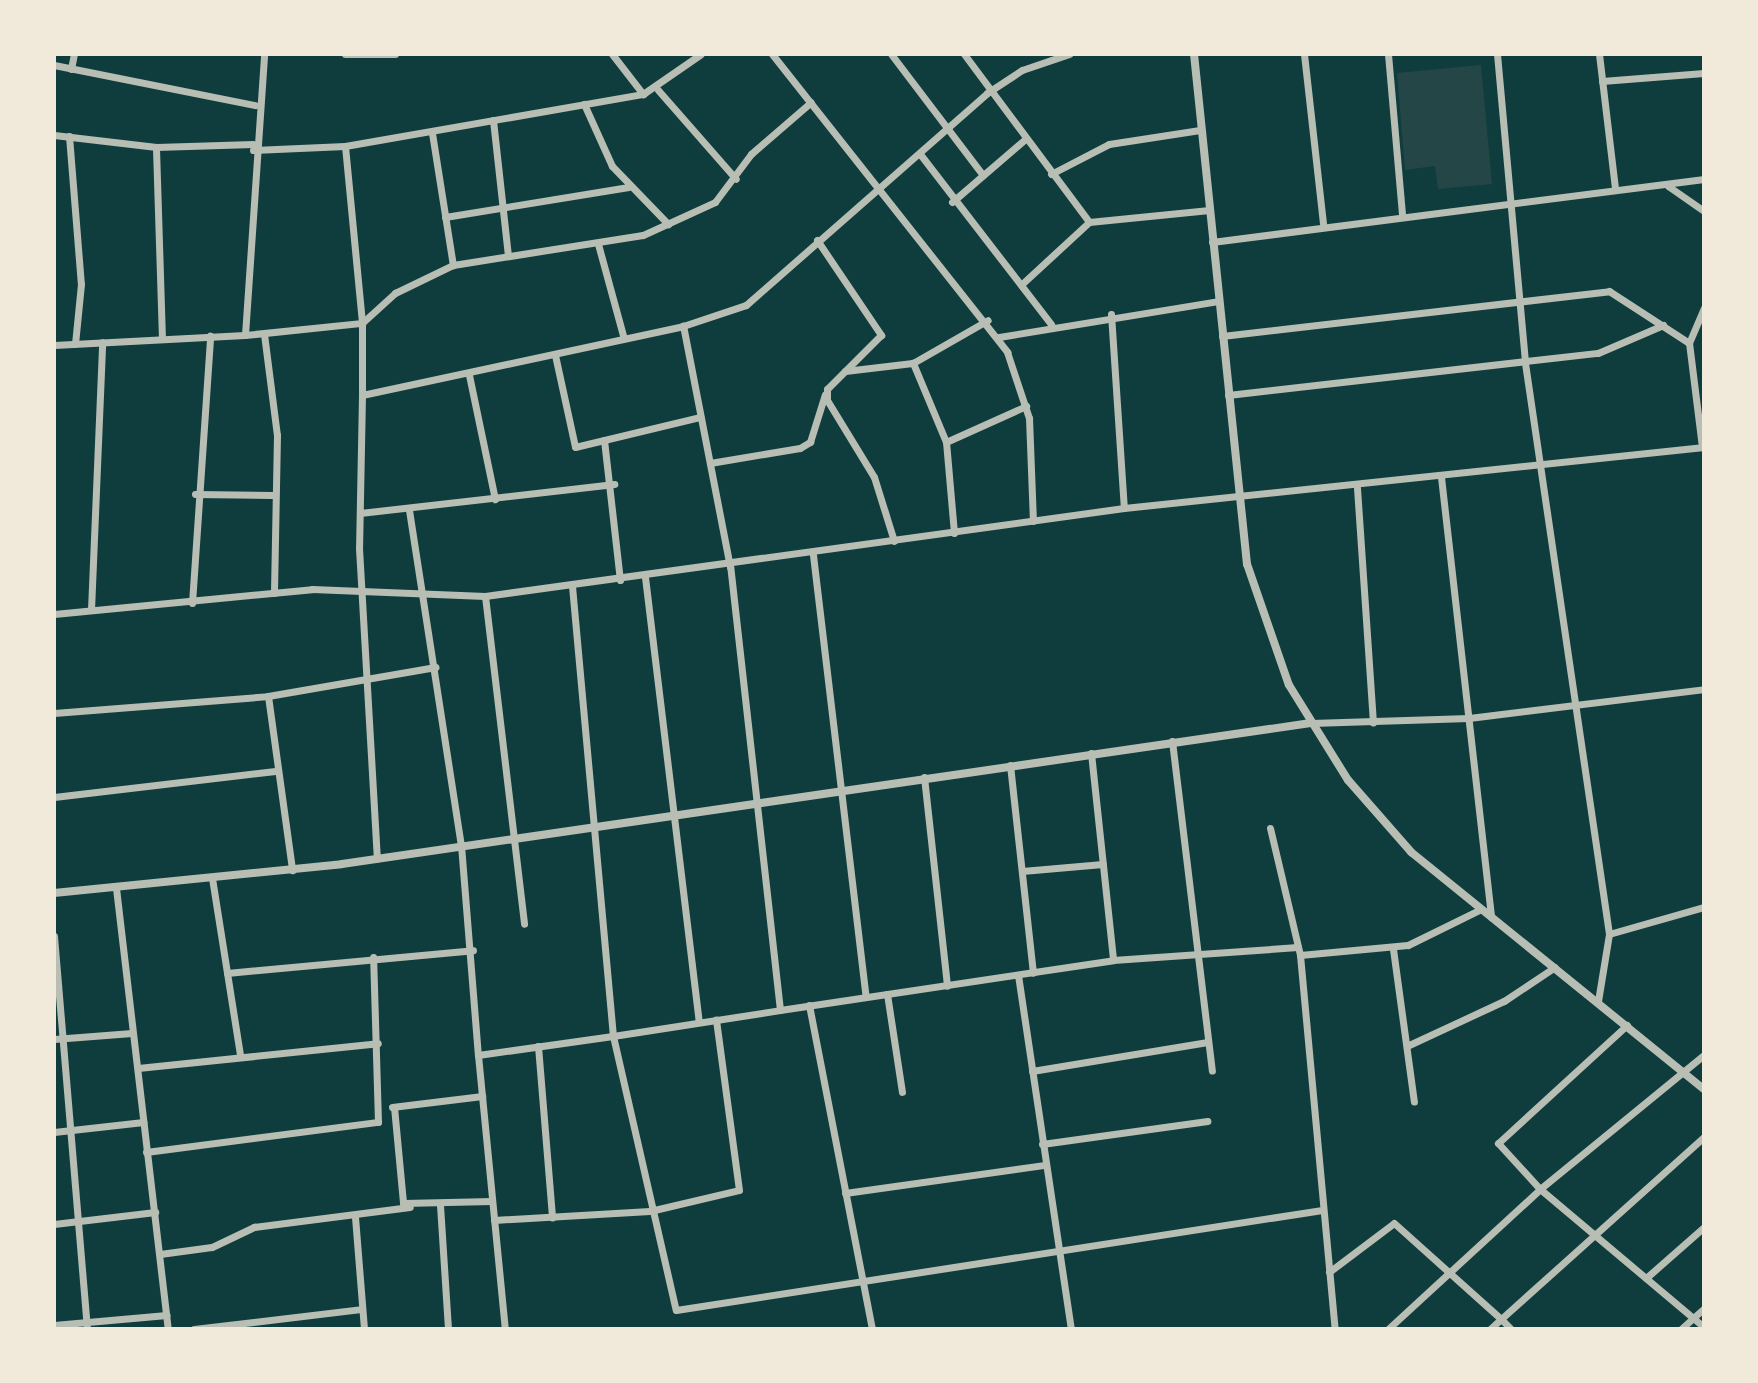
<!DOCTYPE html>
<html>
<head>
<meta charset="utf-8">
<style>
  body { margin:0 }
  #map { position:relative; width:1758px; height:1383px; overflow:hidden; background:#0f3d3e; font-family:"Libre Baskerville",serif }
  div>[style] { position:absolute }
  .green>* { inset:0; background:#244646 }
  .minor>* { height:7px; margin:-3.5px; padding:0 3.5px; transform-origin:3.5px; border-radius:3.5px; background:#b8beb3 }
  .tertiary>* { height:8px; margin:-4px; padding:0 4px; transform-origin:4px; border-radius:4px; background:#b8beb3 }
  span { translate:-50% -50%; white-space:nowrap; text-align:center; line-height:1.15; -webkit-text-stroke:8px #f1e9da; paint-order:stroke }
  .frame { position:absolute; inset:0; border:56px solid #f1e9da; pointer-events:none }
</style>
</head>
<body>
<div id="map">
  <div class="green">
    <i style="clip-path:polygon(1481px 65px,1492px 184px,1438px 189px,1435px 166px,1405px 170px,1397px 73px)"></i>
  </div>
  <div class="minor">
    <i style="left:345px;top:54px;width:50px"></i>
    <i style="left:612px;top:54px;width:51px;rotate:52.2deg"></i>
    <i style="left:772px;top:54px;width:380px;rotate:51.7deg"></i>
    <i style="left:1007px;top:352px;width:70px;rotate:71.6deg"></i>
    <i style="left:1029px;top:418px;width:103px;rotate:87.8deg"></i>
    <i style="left:891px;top:54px;width:152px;rotate:52.8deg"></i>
    <i style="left:964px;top:54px;width:209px;rotate:53.3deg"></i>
    <i style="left:1304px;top:54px;width:171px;rotate:83.6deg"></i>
    <i style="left:1388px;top:54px;width:162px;rotate:85deg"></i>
    <i style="left:1497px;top:54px;width:310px;rotate:84.8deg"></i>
    <i style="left:1525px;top:363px;width:577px;rotate:81.63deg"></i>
    <i style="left:1609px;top:934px;width:68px;rotate:99.3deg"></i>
    <i style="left:1599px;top:54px;width:135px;rotate:83.2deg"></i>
    <i style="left:54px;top:65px;width:205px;rotate:11.3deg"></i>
    <i style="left:71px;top:69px;width:15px;rotate:-79deg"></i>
    <i style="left:1602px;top:81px;width:102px;rotate:-4.5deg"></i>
    <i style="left:658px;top:90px;width:118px;rotate:48.8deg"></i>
    <i style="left:584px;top:104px;width:68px;rotate:65.7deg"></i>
    <i style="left:612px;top:166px;width:81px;rotate:46deg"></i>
    <i style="left:493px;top:120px;width:137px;rotate:83.7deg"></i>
    <i style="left:432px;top:133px;width:134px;rotate:81deg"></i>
    <i style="left:54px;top:135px;width:103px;rotate:6.7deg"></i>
    <i style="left:69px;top:136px;width:148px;rotate:85.4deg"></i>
    <i style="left:81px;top:284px;width:60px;rotate:95.7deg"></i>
    <i style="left:345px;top:146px;width:178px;rotate:84.5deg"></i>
    <i style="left:253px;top:150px;width:92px;rotate:-2.5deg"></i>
    <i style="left:345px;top:146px;width:303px;rotate:-9.9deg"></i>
    <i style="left:643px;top:94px;width:70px;rotate:-34.6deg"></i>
    <i style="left:920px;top:154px;width:215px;rotate:52.4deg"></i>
    <i style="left:1051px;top:174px;width:65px;rotate:-27.3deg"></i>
    <i style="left:1109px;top:144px;width:92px;rotate:-8.7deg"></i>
    <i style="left:1668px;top:186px;width:44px;rotate:34.8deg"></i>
    <i style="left:952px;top:202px;width:95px;rotate:-40.7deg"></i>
    <i style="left:445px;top:217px;width:186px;rotate:-9.3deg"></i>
    <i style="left:817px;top:240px;width:115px;rotate:56deg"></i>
    <i style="left:881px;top:335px;width:76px;rotate:135deg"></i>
    <i style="left:827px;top:389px;width:11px;rotate:90deg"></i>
    <i style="left:827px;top:400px;width:90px;rotate:58.6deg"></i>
    <i style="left:874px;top:477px;width:67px;rotate:72.6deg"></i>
    <i style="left:1212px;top:242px;width:496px;rotate:-7.3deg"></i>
    <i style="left:598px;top:244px;width:98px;rotate:74.7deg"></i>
    <i style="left:1023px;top:283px;width:90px;rotate:-42.7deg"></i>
    <i style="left:1089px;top:222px;width:121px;rotate:-5.7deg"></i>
    <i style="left:1111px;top:314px;width:194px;rotate:86.2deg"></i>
    <i style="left:362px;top:323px;width:45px;rotate:-42.3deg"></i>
    <i style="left:395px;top:293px;width:64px;rotate:-25.8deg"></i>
    <i style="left:453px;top:265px;width:192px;rotate:-9deg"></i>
    <i style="left:643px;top:235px;width:79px;rotate:-24.6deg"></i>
    <i style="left:715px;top:202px;width:60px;rotate:-53.1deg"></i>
    <i style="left:751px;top:154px;width:79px;rotate:-40.9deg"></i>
    <i style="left:264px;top:334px;width:102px;rotate:82.7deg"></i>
    <i style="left:277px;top:435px;width:158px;rotate:91.1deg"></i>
    <i style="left:245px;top:335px;width:118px;rotate:-5.9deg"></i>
    <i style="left:362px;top:323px;width:72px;rotate:90deg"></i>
    <i style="left:362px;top:395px;width:328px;rotate:-12.1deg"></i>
    <i style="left:1222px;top:336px;width:390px;rotate:-6.6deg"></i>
    <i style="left:1609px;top:291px;width:95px;rotate:33deg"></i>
    <i style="left:999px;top:337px;width:222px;rotate:-9.3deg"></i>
    <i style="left:162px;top:339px;width:192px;rotate:-91.8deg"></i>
    <i style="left:156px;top:147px;width:97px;rotate:-1.8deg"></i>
    <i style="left:54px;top:345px;width:191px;rotate:-3deg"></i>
    <i style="left:245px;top:335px;width:282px;rotate:-86.1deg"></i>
    <i style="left:555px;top:355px;width:94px;rotate:77.7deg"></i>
    <i style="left:575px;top:447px;width:129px;rotate:-13.5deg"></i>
    <i style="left:845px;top:371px;width:68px;rotate:-6.7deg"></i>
    <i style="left:469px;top:375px;width:127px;rotate:78.2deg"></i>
    <i style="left:362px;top:395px;width:153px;rotate:91.1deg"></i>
    <i style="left:359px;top:548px;width:311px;rotate:86.7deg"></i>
    <i style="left:1228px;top:395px;width:372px;rotate:-6.5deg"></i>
    <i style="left:1598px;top:353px;width:71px;rotate:-23.3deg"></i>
    <i style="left:604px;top:440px;width:141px;rotate:83.5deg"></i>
    <i style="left:946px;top:442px;width:88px;rotate:-24.2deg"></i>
    <i style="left:1702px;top:447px;width:105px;rotate:-97.1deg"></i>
    <i style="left:1689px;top:343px;width:38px;rotate:-67deg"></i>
    <i style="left:710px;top:463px;width:91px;rotate:-9.5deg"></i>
    <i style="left:800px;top:448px;width:12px;rotate:-31deg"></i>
    <i style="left:810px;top:442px;width:50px;rotate:-72.6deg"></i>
    <i style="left:1441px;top:477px;width:443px;rotate:83.5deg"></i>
    <i style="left:1357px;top:488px;width:235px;rotate:86.1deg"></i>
    <i style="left:195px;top:494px;width:77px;rotate:0.7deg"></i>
    <i style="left:409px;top:510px;width:339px;rotate:81.2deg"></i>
    <i style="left:461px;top:845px;width:211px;rotate:85.4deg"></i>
    <i style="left:478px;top:1055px;width:136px;rotate:-8deg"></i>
    <i style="left:613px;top:1036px;width:281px;rotate:77.1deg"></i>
    <i style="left:676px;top:1310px;width:654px;rotate:-8.8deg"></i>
    <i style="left:360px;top:513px;width:256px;rotate:-6.5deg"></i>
    <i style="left:954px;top:533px;width:91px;rotate:-95deg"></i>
    <i style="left:946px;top:442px;width:86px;rotate:-112.7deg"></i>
    <i style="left:913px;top:363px;width:86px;rotate:-29.8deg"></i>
    <i style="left:813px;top:555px;width:445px;rotate:83.2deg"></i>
    <i style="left:645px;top:577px;width:448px;rotate:83.1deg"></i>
    <i style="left:572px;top:586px;width:452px;rotate:84.8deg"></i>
    <i style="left:613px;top:1036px;width:169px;rotate:-8.8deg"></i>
    <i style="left:780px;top:1010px;width:446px;rotate:-96.4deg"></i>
    <i style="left:730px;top:567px;width:246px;rotate:-101deg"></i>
    <i style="left:683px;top:326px;width:66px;rotate:-18.4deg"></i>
    <i style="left:746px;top:305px;width:321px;rotate:-41.3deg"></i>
    <i style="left:987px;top:93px;width:42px;rotate:-33.3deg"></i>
    <i style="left:1022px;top:70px;width:50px;rotate:-18.8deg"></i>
    <i style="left:485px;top:596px;width:330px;rotate:83.2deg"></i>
    <i style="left:192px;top:603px;width:268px;rotate:-86.1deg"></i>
    <i style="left:91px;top:610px;width:268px;rotate:-87.6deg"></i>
    <i style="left:54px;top:614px;width:259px;rotate:-5.5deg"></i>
    <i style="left:312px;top:589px;width:173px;rotate:2.3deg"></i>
    <i style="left:485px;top:596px;width:645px;rotate:-7.84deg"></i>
    <i style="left:1124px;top:508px;width:583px;rotate:-6deg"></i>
    <i style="left:268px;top:696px;width:176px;rotate:82.1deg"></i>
    <i style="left:54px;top:713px;width:215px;rotate:-4.5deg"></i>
    <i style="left:268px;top:696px;width:170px;rotate:-9.8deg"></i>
    <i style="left:1311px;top:723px;width:158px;rotate:-1.8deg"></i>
    <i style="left:1469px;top:718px;width:237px;rotate:-7deg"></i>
    <i style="left:1172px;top:741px;width:332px;rotate:83.1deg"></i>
    <i style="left:1091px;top:753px;width:208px;rotate:83.9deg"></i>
    <i style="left:1010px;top:765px;width:209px;rotate:83.7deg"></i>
    <i style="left:924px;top:777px;width:210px;rotate:83.7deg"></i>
    <i style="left:54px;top:797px;width:225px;rotate:-6.7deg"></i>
    <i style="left:1270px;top:828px;width:130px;rotate:76.7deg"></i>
    <i style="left:1300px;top:955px;width:376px;rotate:84.7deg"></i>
    <i style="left:1022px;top:871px;width:81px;rotate:-4.9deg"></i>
    <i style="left:212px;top:878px;width:178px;rotate:81deg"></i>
    <i style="left:116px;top:888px;width:444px;rotate:83.3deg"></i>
    <i style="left:1609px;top:934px;width:99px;rotate:-15.9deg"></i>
    <i style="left:54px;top:936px;width:394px;rotate:85.2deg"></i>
    <i style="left:1393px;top:949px;width:154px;rotate:82.2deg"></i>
    <i style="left:1300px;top:955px;width:108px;rotate:-5.3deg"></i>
    <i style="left:1408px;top:945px;width:79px;rotate:-26.2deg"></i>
    <i style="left:227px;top:973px;width:247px;rotate:-5.3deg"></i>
    <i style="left:1018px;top:975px;width:358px;rotate:81.5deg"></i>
    <i style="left:887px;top:994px;width:99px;rotate:81.3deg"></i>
    <i style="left:809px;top:1005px;width:330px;rotate:79deg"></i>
    <i style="left:780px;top:1010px;width:337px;rotate:-8.5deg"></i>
    <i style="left:1113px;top:960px;width:185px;rotate:-4deg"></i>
    <i style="left:1627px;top:1025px;width:175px;rotate:137.5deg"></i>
    <i style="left:1498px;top:1143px;width:62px;rotate:47.6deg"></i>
    <i style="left:1540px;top:1189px;width:214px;rotate:40.1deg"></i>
    <i style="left:54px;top:1039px;width:78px;rotate:-4.4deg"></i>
    <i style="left:1409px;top:1045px;width:105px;rotate:-24.9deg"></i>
    <i style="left:1504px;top:1001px;width:61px;rotate:-33.7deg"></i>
    <i style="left:538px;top:1046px;width:172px;rotate:85.3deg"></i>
    <i style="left:478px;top:1055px;width:275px;rotate:84.4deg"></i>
    <i style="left:138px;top:1068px;width:241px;rotate:-5.9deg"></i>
    <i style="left:1032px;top:1071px;width:178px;rotate:-9.4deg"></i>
    <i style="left:392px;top:1107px;width:91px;rotate:-7deg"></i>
    <i style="left:394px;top:1107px;width:96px;rotate:84.6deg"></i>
    <i style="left:403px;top:1203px;width:89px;rotate:-1.3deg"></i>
    <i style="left:54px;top:1132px;width:90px;rotate:-6.4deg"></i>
    <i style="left:1042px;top:1144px;width:167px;rotate:-7.9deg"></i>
    <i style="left:146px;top:1152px;width:234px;rotate:-7.4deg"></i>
    <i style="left:378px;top:1122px;width:165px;rotate:-91.7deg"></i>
    <i style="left:845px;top:1193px;width:202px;rotate:-8deg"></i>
    <i style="left:440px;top:1205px;width:124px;rotate:86.3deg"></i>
    <i style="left:355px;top:1217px;width:112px;rotate:85.4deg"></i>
    <i style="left:494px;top:1220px;width:156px;rotate:-3.3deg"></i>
    <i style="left:650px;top:1211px;width:91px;rotate:-13.3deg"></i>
    <i style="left:739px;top:1190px;width:172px;rotate:-97.7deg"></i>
    <i style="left:54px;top:1224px;width:102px;rotate:-6.8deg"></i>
    <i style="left:160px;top:1254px;width:52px;rotate:-7.7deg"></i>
    <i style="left:212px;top:1247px;width:47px;rotate:-25.5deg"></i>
    <i style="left:254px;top:1227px;width:157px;rotate:-7.3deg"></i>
    <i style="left:1329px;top:1272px;width:81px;rotate:-37deg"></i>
    <i style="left:1394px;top:1223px;width:144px;rotate:41.9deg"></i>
    <i style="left:1501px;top:1319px;width:273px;rotate:-41.9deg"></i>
    <i style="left:1646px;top:1278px;width:77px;rotate:-41.3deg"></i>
    <i style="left:54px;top:1325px;width:113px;rotate:-5.1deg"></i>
    <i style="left:194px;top:1329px;width:168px;rotate:-6.8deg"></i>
    <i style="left:1388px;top:1329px;width:207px;rotate:-42.6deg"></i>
    <i style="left:1540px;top:1189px;width:212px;rotate:-39.3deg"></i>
    <i style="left:1490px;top:1329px;width:15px;rotate:-42deg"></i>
    <i style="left:1501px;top:1319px;width:14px;rotate:45deg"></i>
    <i style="left:1681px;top:1329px;width:31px;rotate:-42deg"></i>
  </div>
  <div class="tertiary">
    <i style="left:1194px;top:54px;width:513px;rotate:84.07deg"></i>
    <i style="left:1247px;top:564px;width:128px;rotate:70.9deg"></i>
    <i style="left:1289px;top:685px;width:112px;rotate:58.2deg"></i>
    <i style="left:1348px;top:780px;width:96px;rotate:48.8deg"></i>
    <i style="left:1411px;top:852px;width:377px;rotate:39deg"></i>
    <i style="left:54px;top:893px;width:289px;rotate:-5.7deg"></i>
    <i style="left:342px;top:864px;width:979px;rotate:-8.28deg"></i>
  </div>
  <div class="frame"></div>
</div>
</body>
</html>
